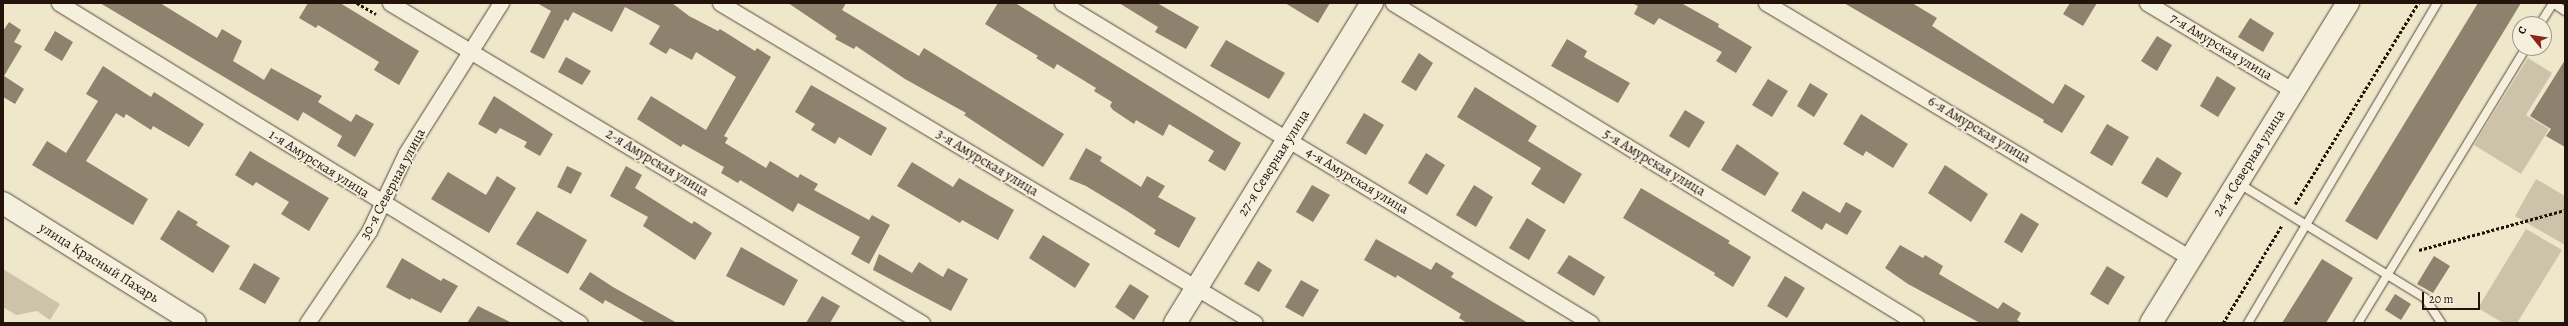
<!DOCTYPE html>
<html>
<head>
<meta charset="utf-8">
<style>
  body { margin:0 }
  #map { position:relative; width:2568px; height:326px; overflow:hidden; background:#efe7ca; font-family:Alegreya,serif }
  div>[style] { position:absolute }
  .green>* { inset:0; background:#ccc3aa }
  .building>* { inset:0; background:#8e816e }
  .path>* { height:2.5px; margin-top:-1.25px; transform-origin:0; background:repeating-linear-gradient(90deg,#24130b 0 3px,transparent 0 5px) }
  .roads { filter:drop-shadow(0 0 1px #57483b) drop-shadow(0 0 1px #57483b) }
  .lane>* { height:8px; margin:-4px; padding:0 4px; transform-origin:4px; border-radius:4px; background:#f5efdd }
  .street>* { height:15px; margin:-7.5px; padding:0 7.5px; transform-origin:7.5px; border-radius:7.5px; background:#f5efdd }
  .secondary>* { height:22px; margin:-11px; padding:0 11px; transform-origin:11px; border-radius:11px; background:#f5efdd }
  span { translate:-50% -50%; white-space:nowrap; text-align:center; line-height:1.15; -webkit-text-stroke:3.5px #f5efdd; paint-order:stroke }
  .street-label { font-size:14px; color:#24130b }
  .frame { position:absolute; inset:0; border:4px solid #24130b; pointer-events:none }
  .north { position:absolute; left:2512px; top:16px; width:40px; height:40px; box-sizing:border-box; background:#f5efdd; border:1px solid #a19789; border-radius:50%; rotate:300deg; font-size:11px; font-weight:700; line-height:16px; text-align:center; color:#24130b }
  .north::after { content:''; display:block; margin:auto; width:14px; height:18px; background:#8f2418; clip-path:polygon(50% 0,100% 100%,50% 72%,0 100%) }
  .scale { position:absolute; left:2422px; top:292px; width:58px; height:18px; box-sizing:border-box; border:2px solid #24130b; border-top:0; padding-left:5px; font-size:12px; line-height:14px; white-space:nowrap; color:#24130b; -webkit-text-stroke:3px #f5efdd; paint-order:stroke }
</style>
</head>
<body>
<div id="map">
  <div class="green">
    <i style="clip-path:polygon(2528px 58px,2552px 73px,2526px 115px,2549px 129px,2521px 174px,2474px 145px)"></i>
    <i style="clip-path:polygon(2536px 179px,2565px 196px,2565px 245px,2515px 216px)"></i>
    <i style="clip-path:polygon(2526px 229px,2562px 250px,2517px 323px,2503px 323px,2478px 308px)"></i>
    <i style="clip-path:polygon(3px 269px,60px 304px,50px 320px,37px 311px,16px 315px,3px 307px)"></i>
  </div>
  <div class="building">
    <i style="clip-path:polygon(100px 3px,160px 3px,217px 38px,222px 29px,242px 41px,233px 61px,264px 80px,271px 68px,322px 96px,318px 102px,351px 122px,356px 114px,374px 124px,355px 157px,337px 146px,342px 136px,303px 112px,298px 121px)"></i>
    <i style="clip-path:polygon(308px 3px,340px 3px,419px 51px,399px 85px,374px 70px,379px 62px,318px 25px,316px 28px,299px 18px)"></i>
    <i style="clip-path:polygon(537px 3px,672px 3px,689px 16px,718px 31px,720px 29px,755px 51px,757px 48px,771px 57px,724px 136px,728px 138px,725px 143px,766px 168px,770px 161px,798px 178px,800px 174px,818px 184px,814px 190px,869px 220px,872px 215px,890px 225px,869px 264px,851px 254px,860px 237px,798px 203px,793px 212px,740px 180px,738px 183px,721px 173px,724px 167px,683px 144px,681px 147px,637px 119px,651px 96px,706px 130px,736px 77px,696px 52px,692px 60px,670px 48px,666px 54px,649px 44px,660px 26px,625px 7px,612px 32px,573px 12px,568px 21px,565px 19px,544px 59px,530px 52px,551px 11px)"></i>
    <i style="clip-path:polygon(788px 3px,846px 3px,842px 10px,919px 56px,924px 48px,1064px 134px,1043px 167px,964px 115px,966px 113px,905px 79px,856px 46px,854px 49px,835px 39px,837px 36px)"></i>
    <i style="clip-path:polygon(998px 3px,1015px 3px,1241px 143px,1225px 171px,1208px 161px,1214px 151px,1169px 124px,1163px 136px,1136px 120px,1134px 124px,1113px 110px,1110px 106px,1112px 102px,1094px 91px,1096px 88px,1057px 64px,1054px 69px,1036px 58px,1038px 56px,985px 24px)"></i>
    <i style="clip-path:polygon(1119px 3px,1157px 3px,1199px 27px,1186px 49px,1155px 32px,1158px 27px)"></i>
    <i style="clip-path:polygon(1285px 3px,1330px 3px,1318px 23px)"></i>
    <i style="clip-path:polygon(1632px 3px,1681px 3px,1719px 24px,1718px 27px,1752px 47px,1736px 73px,1716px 61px,1722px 52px,1659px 18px,1654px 25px,1634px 14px,1638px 6px)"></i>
    <i style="clip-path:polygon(1844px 3px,1912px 3px,1937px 18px,1932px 26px,2053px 104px,2065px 84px,2085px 96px,2062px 133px,2043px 122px,2044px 120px)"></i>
    <i style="clip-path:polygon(2070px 3px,2097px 3px,2083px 26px,2063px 14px)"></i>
    <i style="clip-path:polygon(2478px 3px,2521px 3px,2377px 240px,2345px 221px)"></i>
    <i style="clip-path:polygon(2250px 18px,2274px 33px,2263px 52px,2238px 37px)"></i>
    <i style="clip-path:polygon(9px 22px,21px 30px,14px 42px,22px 46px,4px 76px,24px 89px,15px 104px,3px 97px,3px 31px)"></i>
    <i style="clip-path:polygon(55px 31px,73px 42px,62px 61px,44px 50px)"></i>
    <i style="clip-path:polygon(2157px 36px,2172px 45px,2157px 71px,2141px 61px)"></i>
    <i style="clip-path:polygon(1567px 39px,1587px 51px,1584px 57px,1630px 83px,1618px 103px,1551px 66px)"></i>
    <i style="clip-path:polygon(1226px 40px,1285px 73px,1269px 99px,1210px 66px)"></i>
    <i style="clip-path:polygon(1419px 53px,1433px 63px,1416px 91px,1401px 82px)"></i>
    <i style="clip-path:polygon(566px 57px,591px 71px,582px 85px,558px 72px)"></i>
    <i style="clip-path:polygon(2565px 60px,2565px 147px,2546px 136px,2551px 129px,2530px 116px)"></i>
    <i style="clip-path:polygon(103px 66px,151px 97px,154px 92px,204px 124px,189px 147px,153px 126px,151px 130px,126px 114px,124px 118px,116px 113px,86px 161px,148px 199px,133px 225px,32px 165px,47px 141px,66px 153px,98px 101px,86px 94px)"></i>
    <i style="clip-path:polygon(2217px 76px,2236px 88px,2218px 117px,2200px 106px)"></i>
    <i style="clip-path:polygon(1768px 79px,1788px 91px,1772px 117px,1752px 105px)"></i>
    <i style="clip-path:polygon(1810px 83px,1828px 94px,1814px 117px,1797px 106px)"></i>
    <i style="clip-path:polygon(811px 85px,887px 128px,871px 156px,839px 137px,835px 144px,811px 130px,815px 124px,795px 112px)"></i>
    <i style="clip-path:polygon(1475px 87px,1537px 126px,1528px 141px,1582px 174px,1564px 204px,1531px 184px,1541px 168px,1457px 117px)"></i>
    <i style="clip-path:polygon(494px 96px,553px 134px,540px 156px,524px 147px,527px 142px,500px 128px,496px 134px,478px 124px)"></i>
    <i style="clip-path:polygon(1685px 110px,1705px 122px,1689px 148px,1669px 136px)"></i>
    <i style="clip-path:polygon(1364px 113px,1384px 125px,1366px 155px,1346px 143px)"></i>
    <i style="clip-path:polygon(1861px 114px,1908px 144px,1893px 168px,1866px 151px,1863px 156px,1843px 144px)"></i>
    <i style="clip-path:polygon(2107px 124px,2129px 137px,2112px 166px,2090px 153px)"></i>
    <i style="clip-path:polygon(1737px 144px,1779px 173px,1765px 196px,1721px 170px)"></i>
    <i style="clip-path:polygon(1086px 148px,1102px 157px,1100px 161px,1141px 187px,1147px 176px,1165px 186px,1158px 197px,1196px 218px,1179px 248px,1154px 234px,1156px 230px,1127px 211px,1086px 186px,1069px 179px)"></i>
    <i style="clip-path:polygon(250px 151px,329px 198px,309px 231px,281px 214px,289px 202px,256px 182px,253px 186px,235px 175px)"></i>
    <i style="clip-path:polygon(1426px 153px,1445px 165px,1427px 195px,1408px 183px)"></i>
    <i style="clip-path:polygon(2157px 157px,2182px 173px,2167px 198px,2141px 183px)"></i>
    <i style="clip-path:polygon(912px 162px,953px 187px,959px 178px,1014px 210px,998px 240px,962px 220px,960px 223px,897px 186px)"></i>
    <i style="clip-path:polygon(1945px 165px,1988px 194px,1971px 222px,1928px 193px)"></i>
    <i style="clip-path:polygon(567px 166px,582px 173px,571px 194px,557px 187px)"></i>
    <i style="clip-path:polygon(626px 166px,642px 175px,635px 188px,692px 224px,694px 221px,712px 233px,695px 260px,643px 226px,648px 217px,610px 196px)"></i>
    <i style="clip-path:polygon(448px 172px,486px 195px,497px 176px,516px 188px,489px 233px,431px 199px)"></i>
    <i style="clip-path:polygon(1312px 185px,1330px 195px,1313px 222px,1296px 212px)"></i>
    <i style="clip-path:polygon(1474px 185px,1493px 197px,1476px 227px,1456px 215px)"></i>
    <i style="clip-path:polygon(1641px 188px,1730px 241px,1728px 243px,1751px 257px,1733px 287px,1714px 275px,1715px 273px,1623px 218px)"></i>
    <i style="clip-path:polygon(1803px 191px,1840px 213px,1846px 202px,1862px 211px,1847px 235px,1826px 223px,1822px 230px,1791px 211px)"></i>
    <i style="clip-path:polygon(178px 210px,198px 222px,196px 225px,230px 246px,213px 273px,160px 239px)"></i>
    <i style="clip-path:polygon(537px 211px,587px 240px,568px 274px,516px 244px)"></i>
    <i style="clip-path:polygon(2021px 213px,2039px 224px,2022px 253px,2004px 242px)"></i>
    <i style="clip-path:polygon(1527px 218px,1546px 230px,1529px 260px,1509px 248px)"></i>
    <i style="clip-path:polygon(1043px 235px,1090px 264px,1075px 288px,1029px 258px)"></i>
    <i style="clip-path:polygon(1376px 239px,1431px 270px,1436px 262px,1454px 273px,1451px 277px,1528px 323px,1467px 323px,1459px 318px,1461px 314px,1397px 275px,1396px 278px,1364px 260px)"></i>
    <i style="clip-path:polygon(1900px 245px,1923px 258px,1925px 255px,1943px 266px,1939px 274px,1998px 309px,2003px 302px,2021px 313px,2017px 320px,2022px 323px,1980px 323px,1908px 284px,1885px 268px)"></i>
    <i style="clip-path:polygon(741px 247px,798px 280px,784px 306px,726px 276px)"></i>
    <i style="clip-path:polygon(879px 254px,912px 273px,919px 262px,943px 277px,948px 268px,968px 279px,951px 311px,873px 270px)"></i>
    <i style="clip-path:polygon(1569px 255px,1605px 277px,1594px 296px,1557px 273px)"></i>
    <i style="clip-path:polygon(2434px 256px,2450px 266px,2433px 293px,2417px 284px)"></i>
    <i style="clip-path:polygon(402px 258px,441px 281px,443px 278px,458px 286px,441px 313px,411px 298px,410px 300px,386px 287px)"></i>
    <i style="clip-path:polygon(2322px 259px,2353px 278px,2326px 323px,2282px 323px)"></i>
    <i style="clip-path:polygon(1258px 261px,1272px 270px,1259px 292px,1244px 284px)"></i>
    <i style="clip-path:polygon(254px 263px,280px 278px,265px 304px,239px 289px)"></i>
    <i style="clip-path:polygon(2107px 266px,2125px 277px,2108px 305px,2090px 294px)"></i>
    <i style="clip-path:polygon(590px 272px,613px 287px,677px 323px,646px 323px,605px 300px,603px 304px,579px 289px)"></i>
    <i style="clip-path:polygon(1785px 276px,1805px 288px,1787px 318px,1767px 306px)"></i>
    <i style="clip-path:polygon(1301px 280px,1319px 290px,1303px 317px,1285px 307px)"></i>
    <i style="clip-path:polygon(1130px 284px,1149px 296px,1134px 320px,1115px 307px)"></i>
    <i style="clip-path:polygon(2395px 294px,2411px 304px,2401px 320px,2385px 310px)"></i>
    <i style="clip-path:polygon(822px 296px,840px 306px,830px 323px,806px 323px)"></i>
    <i style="clip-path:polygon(478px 306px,512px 323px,467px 323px)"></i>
  </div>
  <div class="path">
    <i style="left:357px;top:3px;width:22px;rotate:30deg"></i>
    <i style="left:2295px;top:204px;width:236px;rotate:-58.5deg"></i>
    <i style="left:2419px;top:250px;width:151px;rotate:-15.3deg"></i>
    <i style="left:2223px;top:323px;width:114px;rotate:-59deg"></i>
  </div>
  <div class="roads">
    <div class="lane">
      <i style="left:2553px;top:3px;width:14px;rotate:34deg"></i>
      <i style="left:2540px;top:24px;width:25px;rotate:-58deg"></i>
      <i style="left:2238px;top:183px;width:220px;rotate:31.6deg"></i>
      <i style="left:2425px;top:298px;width:30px;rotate:57deg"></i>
      <i style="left:2248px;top:323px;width:372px;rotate:-59.4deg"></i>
      <i style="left:2358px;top:323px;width:322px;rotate:-58.6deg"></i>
    </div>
    <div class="street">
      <i style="left:59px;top:3px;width:611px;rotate:31.56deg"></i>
      <i style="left:390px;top:3px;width:621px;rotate:31.03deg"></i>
      <i style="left:720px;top:3px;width:623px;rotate:30.88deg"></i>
      <i style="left:1062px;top:3px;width:618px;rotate:31.17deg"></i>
      <i style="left:1393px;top:3px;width:613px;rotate:31.46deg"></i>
      <i style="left:1766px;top:3px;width:496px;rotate:31deg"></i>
      <i style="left:2147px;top:3px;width:171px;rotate:30.9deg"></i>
      <i style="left:307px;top:323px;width:111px;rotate:-56deg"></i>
      <i style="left:369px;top:231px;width:86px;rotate:-64.6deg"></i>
      <i style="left:406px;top:153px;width:178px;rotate:-57.7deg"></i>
    </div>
    <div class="secondary">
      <i style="left:3px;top:203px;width:226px;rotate:32deg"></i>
      <i style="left:1175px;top:323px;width:376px;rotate:-58.4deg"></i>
      <i style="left:2151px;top:323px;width:376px;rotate:-58.4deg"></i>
    </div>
  </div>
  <div class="street-label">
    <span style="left:2221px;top:47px;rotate:31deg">7-я Амурская улица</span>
    <span style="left:1979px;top:130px;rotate:31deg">6-я Амурская улица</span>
    <span style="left:657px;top:163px;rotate:31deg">2-я Амурская улица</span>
    <span style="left:987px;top:163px;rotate:31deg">3-я Амурская улица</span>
    <span style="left:1274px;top:163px;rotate:-58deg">27-я Северная улица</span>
    <span style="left:1654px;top:163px;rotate:31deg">5-я Амурская улица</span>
    <span style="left:2249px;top:163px;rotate:-58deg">24-я Северная улица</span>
    <span style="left:319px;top:164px;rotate:32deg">1-я Амурская улица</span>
    <span style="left:1357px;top:181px;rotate:31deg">4-я Амурская улица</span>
    <span style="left:393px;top:184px;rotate:-62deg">30-я Северная улица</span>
    <span style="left:99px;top:263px;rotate:32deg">улица Красный Пахарь</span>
  </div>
  <div class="frame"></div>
  <div class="north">С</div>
  <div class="scale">20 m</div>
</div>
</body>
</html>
